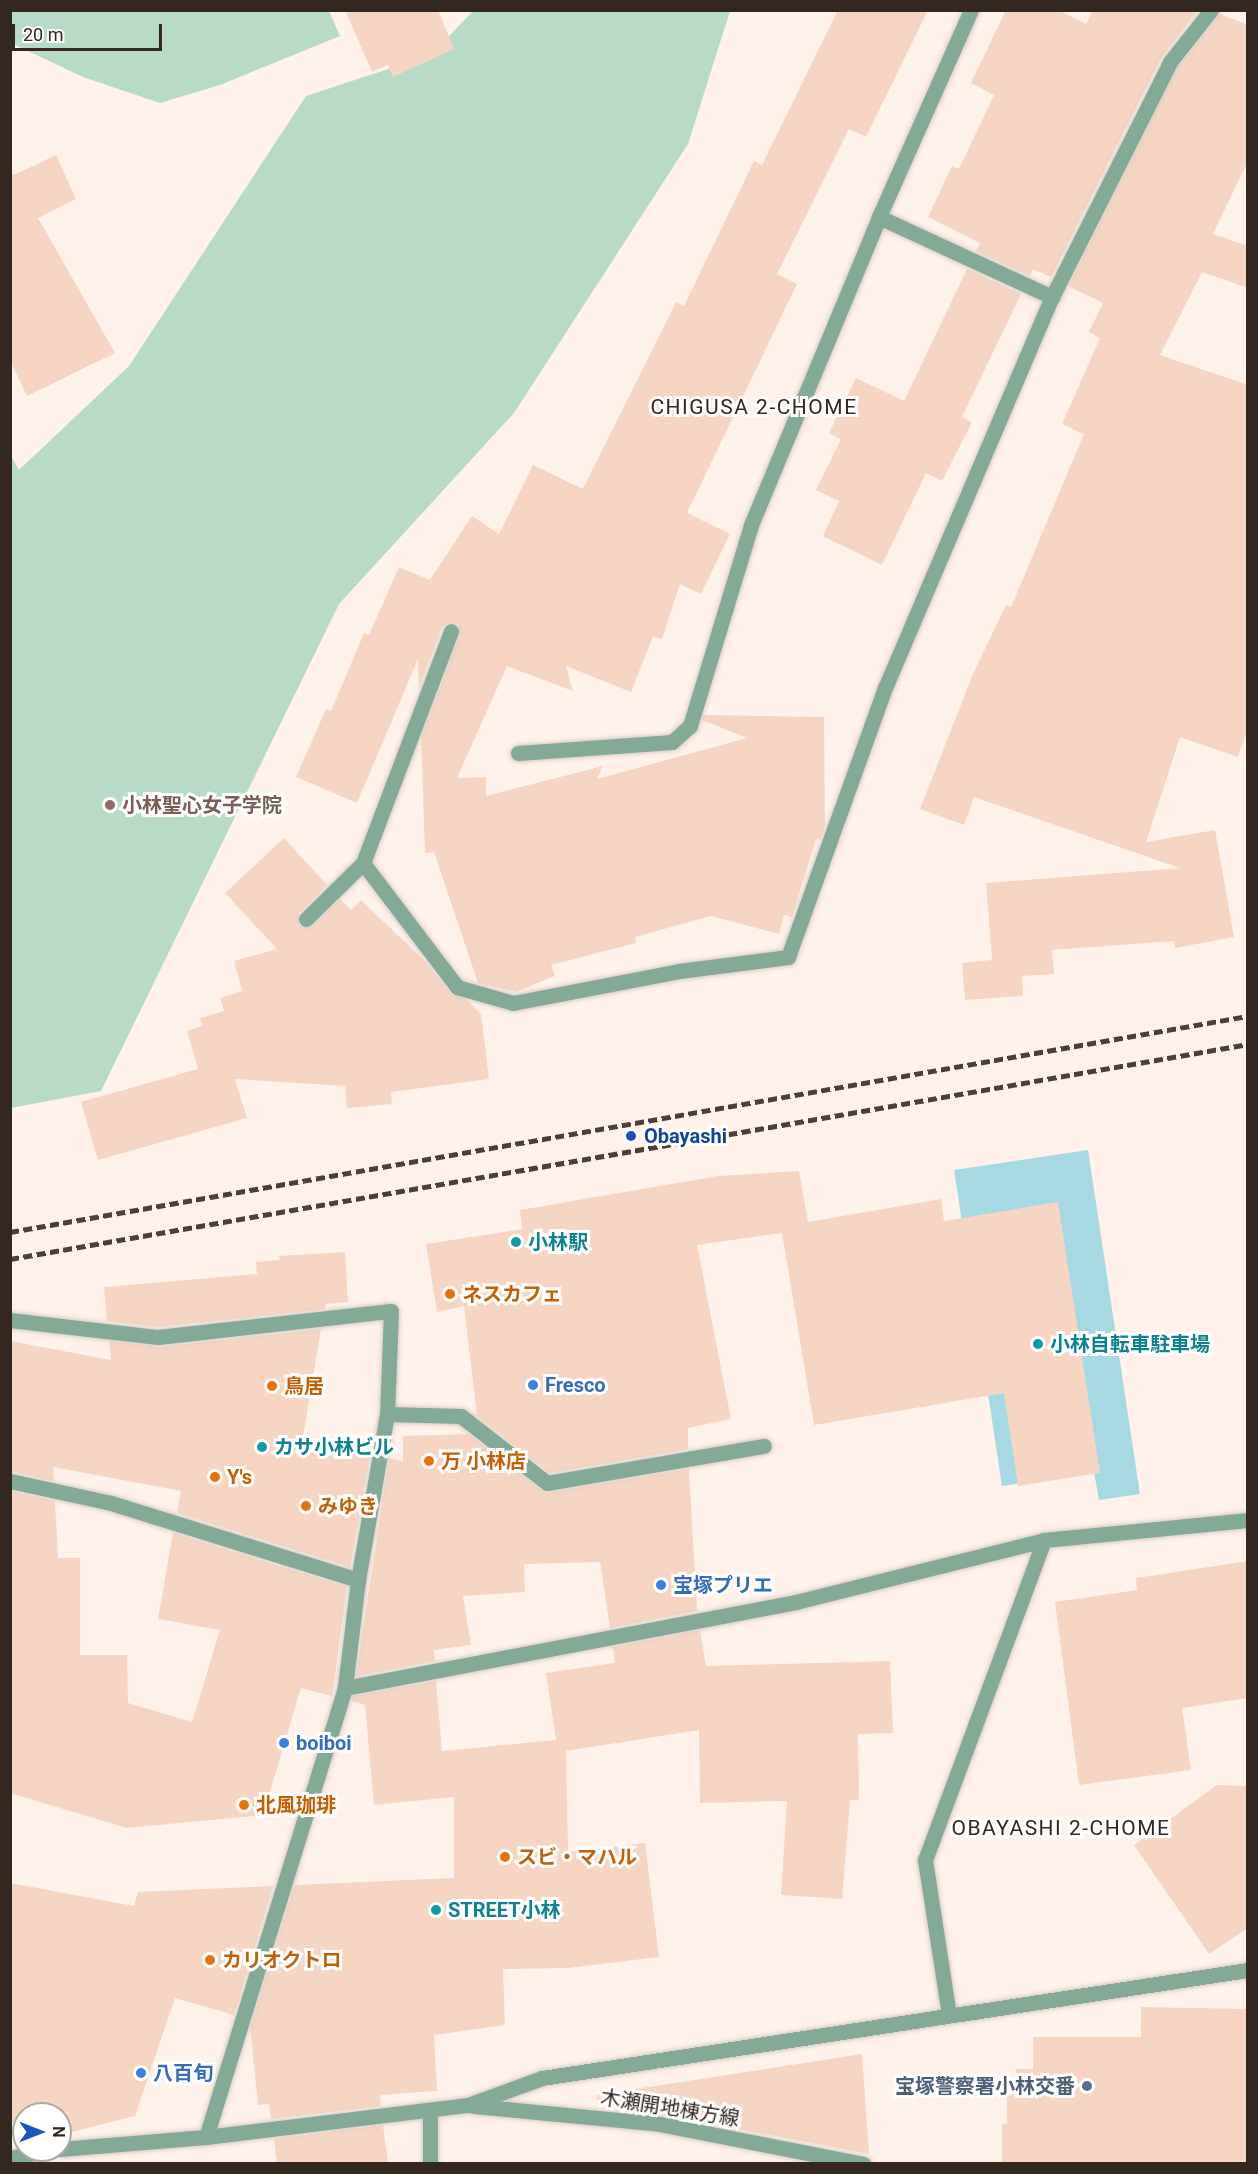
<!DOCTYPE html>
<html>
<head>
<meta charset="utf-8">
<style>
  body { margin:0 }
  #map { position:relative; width:1258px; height:2174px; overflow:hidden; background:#fff2ea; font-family:Roboto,"Noto Sans JP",sans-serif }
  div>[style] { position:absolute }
  .green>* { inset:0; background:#b7dbc7 }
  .water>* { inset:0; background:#a6d9e4 }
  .building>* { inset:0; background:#f6d6c3 }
  .roads { filter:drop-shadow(0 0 2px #dacdc6) drop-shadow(0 0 2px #dacdc6) }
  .service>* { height:15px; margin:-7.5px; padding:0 7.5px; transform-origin:7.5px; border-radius:7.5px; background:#83aa96 }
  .minor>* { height:15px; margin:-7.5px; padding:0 7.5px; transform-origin:7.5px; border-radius:7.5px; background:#83aa96 }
  .rail>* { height:4.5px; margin-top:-2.25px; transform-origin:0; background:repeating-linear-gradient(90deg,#4b3f38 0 9px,transparent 0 13.5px) }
  .dots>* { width:16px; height:16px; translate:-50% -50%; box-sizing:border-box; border:3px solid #fff; border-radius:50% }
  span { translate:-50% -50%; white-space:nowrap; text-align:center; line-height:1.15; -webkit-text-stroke:6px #fff; paint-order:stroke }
  .education-label { font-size:20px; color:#785e54; font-weight:700 }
  .left { translate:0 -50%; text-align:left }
  .transit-label { font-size:20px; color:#164399; font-weight:700 }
  .culture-label { font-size:20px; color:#0d838f; font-weight:700 }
  .food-label { font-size:20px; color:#c56008; font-weight:700 }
  .shop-label { font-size:20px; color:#366cbe; font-weight:700 }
  .service-label { font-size:20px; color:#4e5e75; font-weight:700 }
  .right { translate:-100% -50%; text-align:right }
  .street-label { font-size:20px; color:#332720 }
  .neighbourhood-label { font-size:21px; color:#332720; letter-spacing:1.5px }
  .frame { position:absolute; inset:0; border:12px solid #332720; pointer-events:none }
  .north { position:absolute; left:12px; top:2102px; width:60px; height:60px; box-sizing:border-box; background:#fff; border:2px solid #ada9a6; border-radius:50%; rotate:90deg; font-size:16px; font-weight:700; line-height:24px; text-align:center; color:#332720 }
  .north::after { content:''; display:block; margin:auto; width:21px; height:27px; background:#1b56c2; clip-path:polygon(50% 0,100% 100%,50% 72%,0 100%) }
  .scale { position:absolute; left:12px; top:24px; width:150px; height:27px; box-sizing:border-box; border:3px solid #332720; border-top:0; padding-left:8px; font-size:18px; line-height:21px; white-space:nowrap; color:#332720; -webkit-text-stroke:4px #fff; paint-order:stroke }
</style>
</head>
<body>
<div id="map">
  <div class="green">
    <i style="clip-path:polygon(11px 10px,329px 11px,340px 36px,220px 85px,160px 103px,83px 77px,11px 43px)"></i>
    <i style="clip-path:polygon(473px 11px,730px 11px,688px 144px,514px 413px,339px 604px,101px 1091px,11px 1108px,10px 454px,19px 470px,129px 366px,306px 96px,431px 55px)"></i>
  </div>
  <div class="water">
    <i style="clip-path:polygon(1088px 1150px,1140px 1494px,1099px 1500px,1094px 1472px,1002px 1486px,954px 1170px)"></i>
  </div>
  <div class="building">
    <i style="clip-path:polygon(345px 10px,438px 10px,454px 49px,393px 77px,388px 65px,372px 72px)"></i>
    <i style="clip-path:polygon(838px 10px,928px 10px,866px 137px,849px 129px,777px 274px,797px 284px,687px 513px,730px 534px,701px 594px,680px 584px,662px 639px,653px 636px,631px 692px,566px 666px,573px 691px,507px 666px,457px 778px,486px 777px,486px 796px,603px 766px,597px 779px,747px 738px,702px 720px,703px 715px,824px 717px,825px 825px,820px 839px,816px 839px,792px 917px,784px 915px,779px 934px,711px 916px,635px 937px,636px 943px,551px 965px,555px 976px,516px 992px,478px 983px,434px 852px,425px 853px,421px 737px,460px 634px,458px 624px,449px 622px,442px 627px,419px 687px,418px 659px,357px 803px,296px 777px,326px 709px,331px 711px,364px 633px,369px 635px,399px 567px,430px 580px,472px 516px,499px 534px,533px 465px,583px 489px,676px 302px,684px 306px,754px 161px,762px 165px)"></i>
    <i style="clip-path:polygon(1006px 10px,1058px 10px,1086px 24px,1093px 10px,1198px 10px,1161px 58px,1051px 277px,1033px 269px,1030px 276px,976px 251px,980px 243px,928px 217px,952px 166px,959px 169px,994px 95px,971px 83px)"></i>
    <i style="clip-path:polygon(1220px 14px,1248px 25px,1248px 161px,1213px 234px,1248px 246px,1248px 288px,1202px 272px,1160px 355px,1248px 385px,1248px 728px,1238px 757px,1180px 737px,1146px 842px,1215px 830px,1234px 937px,1175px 948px,1174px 941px,1052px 950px,1054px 974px,1022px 976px,1023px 996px,965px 1000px,962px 963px,992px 960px,986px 883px,1180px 868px,974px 797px,964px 825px,920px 809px,973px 674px,1006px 605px,1011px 607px,1084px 434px,1062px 424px,1100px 338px,1089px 332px,1103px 303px,1068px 286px,1178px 67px)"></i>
    <i style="clip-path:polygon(56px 155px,76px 199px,38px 218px,115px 353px,27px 396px,10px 360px,10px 170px,14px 175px)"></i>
    <i style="clip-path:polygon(967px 269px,1021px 294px,962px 417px,972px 422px,942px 481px,926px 473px,882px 565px,823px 536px,839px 501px,816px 490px,841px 439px,829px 433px,856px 378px,904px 401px)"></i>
    <i style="clip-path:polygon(284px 838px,327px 885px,299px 913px,299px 925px,312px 926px,340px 899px,351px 910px,361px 900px,424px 960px,450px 993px,467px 1000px,481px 1014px,489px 1079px,391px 1092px,392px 1104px,347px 1108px,345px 1086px,235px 1079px,247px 1118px,98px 1160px,81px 1102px,198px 1069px,187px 1031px,202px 1026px,200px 1018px,224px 1011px,220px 998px,242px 991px,234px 961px,277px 949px,225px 893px)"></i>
    <i style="clip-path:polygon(799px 1171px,808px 1222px,941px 1199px,944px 1221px,1058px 1202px,1100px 1473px,1018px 1486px,1004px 1393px,814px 1425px,782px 1233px,697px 1245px,731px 1419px,688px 1428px,688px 1449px,550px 1473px,477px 1416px,464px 1306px,437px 1312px,426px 1244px,522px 1229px,520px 1210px,718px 1176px)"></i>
    <i style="clip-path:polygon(345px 1252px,348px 1302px,326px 1304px,325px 1309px,158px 1327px,107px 1321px,104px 1287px,257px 1274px,256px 1262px,280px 1260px,279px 1256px)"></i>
    <i style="clip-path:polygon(321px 1329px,302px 1442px,370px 1455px,350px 1567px,177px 1513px,181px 1491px,53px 1467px,54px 1481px,10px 1471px,10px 1341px,111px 1360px,109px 1341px,159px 1347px)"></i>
    <i style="clip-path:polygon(469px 1434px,545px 1493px,689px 1469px,697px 1611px,610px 1628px,600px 1562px,524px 1564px,525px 1592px,463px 1596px,471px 1645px,434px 1650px,435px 1661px,356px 1676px,389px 1458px,403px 1461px,403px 1436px)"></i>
    <i style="clip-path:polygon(10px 1491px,55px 1501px,58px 1558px,80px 1558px,80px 1655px,127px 1655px,128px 1703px,192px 1722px,220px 1630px,158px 1619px,173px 1533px,347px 1587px,332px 1696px,301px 1688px,263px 1815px,127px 1828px,10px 1793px)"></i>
    <i style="clip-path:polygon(1248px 1561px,1248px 1698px,1182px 1708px,1191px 1770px,1079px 1785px,1055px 1602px,1137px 1590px,1136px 1578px)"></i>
    <i style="clip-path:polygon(700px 1630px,706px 1666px,890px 1661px,893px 1733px,858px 1734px,859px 1800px,850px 1800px,842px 1899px,781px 1895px,787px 1801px,700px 1803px,699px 1730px,566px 1751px,568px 1852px,645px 1843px,659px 1957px,568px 1968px,503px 1969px,505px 2025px,434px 2035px,437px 2091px,380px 2095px,381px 2106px,271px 2119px,269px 2104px,258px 2105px,250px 2027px,294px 1885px,454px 1878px,454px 1797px,374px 1805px,365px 1705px,351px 1701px,353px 1696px,436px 1681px,442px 1751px,556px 1740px,546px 1673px,615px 1663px,613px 1647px)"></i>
    <i style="clip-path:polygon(1217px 1785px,1248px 1786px,1248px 1928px,1209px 1954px,1134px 1845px)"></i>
    <i style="clip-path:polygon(10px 1883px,134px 1906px,138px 1892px,273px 1886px,234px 2015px,175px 1998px,135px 2116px,68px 2133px,60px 2131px,60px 2114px,24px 2114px,24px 2124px,10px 2122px)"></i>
    <i style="clip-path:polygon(1141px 2007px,1248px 2009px,1248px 2163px,1002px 2163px,1002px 2124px,1007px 2124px,1007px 2091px,1016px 2091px,1016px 2069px,1033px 2069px,1033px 2037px,1141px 2037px)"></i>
    <i style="clip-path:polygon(862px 2054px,869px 2154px,597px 2102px,597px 2095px)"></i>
    <i style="clip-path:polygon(383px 2125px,388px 2163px,277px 2163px,274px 2139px)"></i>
  </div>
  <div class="roads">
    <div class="service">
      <i style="left:518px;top:753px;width:154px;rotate:-4.1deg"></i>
      <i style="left:672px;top:742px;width:24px;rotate:-42deg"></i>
      <i style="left:690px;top:726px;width:210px;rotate:-73.1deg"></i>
      <i style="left:751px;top:525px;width:334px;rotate:-67.4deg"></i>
      <i style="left:363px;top:863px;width:156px;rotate:52.8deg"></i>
      <i style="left:457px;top:987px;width:58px;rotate:15.9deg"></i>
      <i style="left:513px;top:1003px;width:169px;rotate:-10.9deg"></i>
      <i style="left:679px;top:971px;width:110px;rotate:-7.3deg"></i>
      <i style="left:788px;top:957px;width:286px;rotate:-70.2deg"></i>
      <i style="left:885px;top:688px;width:425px;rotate:-66.9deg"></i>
      <i style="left:306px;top:919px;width:80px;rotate:-44.5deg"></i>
      <i style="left:363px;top:863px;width:248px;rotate:-69.2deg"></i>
      <i style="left:387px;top:1414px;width:74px;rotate:1.5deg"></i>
      <i style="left:461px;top:1416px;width:109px;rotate:37.9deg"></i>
      <i style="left:547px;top:1483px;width:220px;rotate:-9.7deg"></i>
    </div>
    <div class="minor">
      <i style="left:971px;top:10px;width:227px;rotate:114deg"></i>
      <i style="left:879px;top:217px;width:191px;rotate:24.8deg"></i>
      <i style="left:1052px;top:297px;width:263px;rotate:-63.3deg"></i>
      <i style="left:1170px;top:62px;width:66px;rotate:-51.7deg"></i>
      <i style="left:10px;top:1320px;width:149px;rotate:6.6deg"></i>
      <i style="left:158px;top:1337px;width:234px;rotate:-6.4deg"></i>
      <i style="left:391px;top:1311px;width:103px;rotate:92.2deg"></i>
      <i style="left:387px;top:1414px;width:169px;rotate:99.9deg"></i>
      <i style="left:358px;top:1580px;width:109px;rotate:96.9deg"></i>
      <i style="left:345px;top:1688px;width:470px;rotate:107.2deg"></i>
      <i style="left:10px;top:1481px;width:103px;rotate:12.3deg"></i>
      <i style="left:111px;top:1503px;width:259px;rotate:17.3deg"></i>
      <i style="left:345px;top:1688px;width:459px;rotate:-10.8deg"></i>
      <i style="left:796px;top:1602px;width:256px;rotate:-14deg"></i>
      <i style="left:1044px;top:1540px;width:205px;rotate:-5.6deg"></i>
      <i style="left:949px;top:2015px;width:157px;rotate:-98.8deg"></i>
      <i style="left:925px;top:1860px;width:341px;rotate:-69.6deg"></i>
      <i style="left:474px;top:2106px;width:187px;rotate:5.5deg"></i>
      <i style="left:660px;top:2124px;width:207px;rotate:11.1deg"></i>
      <i style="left:430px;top:2111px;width:53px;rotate:90deg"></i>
      <i style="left:60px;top:2149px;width:146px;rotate:-4.7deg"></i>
      <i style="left:206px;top:2137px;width:264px;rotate:-7deg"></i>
      <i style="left:468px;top:2105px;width:79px;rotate:-20deg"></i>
      <i style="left:542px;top:2078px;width:714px;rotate:-8.7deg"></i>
      <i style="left:10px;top:2158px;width:39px;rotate:-12deg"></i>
    </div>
  </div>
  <div class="rail">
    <i style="left:10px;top:1232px;width:1257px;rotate:-9.9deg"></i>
    <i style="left:10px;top:1259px;width:1257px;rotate:-9.85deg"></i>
  </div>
  <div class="dots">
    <i style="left:110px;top:805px;background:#8d6e63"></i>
    <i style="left:631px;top:1136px;background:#1a4fb4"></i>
    <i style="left:516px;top:1242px;background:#0f9aa8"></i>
    <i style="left:450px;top:1294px;background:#e8710a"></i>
    <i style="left:1038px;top:1344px;background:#0f9aa8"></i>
    <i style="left:533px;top:1385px;background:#3f7fe0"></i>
    <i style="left:272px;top:1386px;background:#e8710a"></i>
    <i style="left:262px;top:1447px;background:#0f9aa8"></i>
    <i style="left:429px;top:1461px;background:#e8710a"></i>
    <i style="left:215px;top:1477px;background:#e8710a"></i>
    <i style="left:306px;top:1506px;background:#e8710a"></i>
    <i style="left:661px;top:1585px;background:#3f7fe0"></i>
    <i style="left:284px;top:1743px;background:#3f7fe0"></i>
    <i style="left:244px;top:1805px;background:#e8710a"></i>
    <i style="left:505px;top:1857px;background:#e8710a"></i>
    <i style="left:436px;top:1910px;background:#0f9aa8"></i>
    <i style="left:210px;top:1960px;background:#e8710a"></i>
    <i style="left:141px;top:2073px;background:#3f7fe0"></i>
    <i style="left:1087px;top:2086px;background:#5c6f8a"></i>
  </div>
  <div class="education-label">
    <span class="left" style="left:122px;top:805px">小林聖心女子学院</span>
  </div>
  <div class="transit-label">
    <span class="left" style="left:644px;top:1136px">Obayashi</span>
  </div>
  <div class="culture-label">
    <span class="left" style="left:528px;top:1242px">小林駅</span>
    <span class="left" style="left:1050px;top:1344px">小林自転車駐車場</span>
    <span class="left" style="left:274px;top:1447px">カサ小林ビル</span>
    <span class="left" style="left:448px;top:1910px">STREET小林</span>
  </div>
  <div class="food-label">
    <span class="left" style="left:462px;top:1294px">ネスカフェ</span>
    <span class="left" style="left:284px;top:1386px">鳥居</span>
    <span class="left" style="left:441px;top:1461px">万 小林店</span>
    <span class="left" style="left:227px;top:1477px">Y's</span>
    <span class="left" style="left:318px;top:1506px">みゆき</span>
    <span class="left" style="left:256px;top:1805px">北風珈琲</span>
    <span class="left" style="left:517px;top:1857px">スビ・マハル</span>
    <span class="left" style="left:222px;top:1960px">カリオクトロ</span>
  </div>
  <div class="shop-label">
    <span class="left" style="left:545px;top:1385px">Fresco</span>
    <span class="left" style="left:673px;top:1585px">宝塚プリエ</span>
    <span class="left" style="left:296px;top:1743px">boiboi</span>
    <span class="left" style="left:153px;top:2073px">八百旬</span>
  </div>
  <div class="service-label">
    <span class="right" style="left:1075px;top:2086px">宝塚警察署小林交番</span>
  </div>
  <div class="street-label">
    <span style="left:670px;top:2108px;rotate:9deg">木瀬開地棟方線</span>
  </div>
  <div class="neighbourhood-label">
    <span style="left:754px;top:407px">CHIGUSA 2-CHOME</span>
    <span style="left:1061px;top:1828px">OBAYASHI 2-CHOME</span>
  </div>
  <div class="frame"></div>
  <div class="north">N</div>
  <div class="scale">20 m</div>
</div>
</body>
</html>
